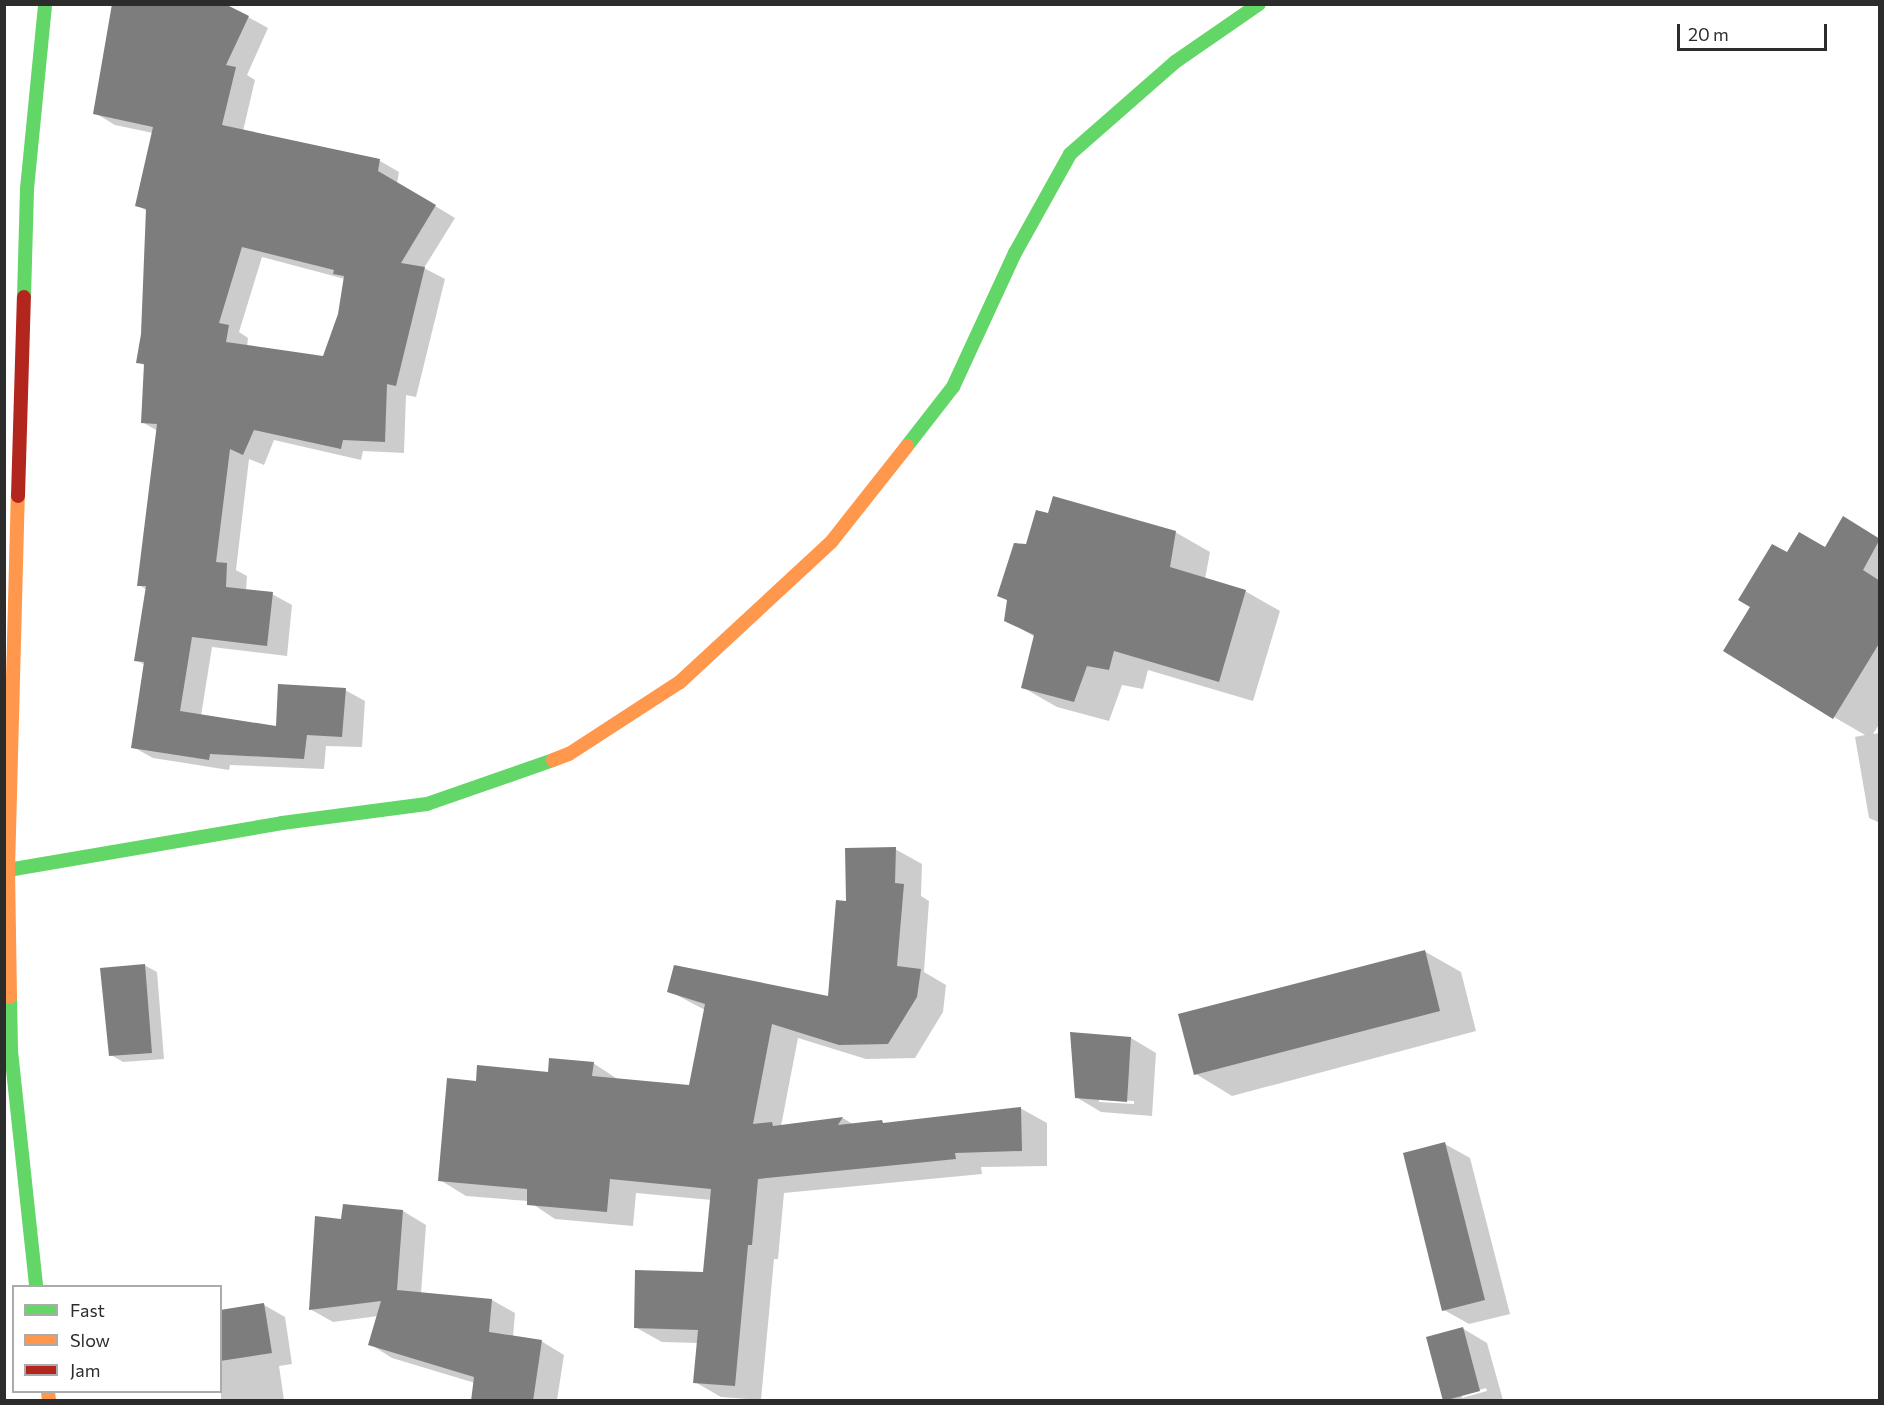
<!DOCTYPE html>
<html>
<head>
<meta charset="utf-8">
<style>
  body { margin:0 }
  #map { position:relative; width:1884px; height:1405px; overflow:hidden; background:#fff; font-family:Commissioner,sans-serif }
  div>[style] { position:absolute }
  .shadow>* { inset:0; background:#0003 }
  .building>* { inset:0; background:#7d7d7d }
  .fast>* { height:14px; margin:-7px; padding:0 7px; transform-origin:7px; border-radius:7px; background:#63d668 }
  .slow>* { height:14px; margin:-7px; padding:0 7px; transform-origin:7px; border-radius:7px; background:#ff974d }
  .jam>* { height:14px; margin:-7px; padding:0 7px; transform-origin:7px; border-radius:7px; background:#b3261e }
  span { translate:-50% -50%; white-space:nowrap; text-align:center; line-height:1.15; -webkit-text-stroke:6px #fff; paint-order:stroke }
  .frame { position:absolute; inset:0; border:6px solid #2c2c2c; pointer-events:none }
  .legend { position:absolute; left:12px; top:1285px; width:210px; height:108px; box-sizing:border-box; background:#fff; border:2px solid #ababab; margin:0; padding:8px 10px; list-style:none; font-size:18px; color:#2c2c2c }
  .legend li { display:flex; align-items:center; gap:12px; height:30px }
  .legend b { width:30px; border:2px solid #ababab }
  .scale { position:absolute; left:1677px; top:24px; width:150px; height:27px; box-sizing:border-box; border:3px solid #2c2c2c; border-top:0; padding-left:8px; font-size:18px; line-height:21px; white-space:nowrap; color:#2c2c2c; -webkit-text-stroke:4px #fff; paint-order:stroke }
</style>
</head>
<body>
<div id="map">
  <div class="shadow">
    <i style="clip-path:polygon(evenodd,248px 17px,268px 28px,247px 75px,255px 80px,243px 131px,380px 161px,399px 172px,397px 183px,455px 218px,424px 268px,445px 279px,416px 397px,406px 395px,404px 453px,363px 451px,361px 460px,274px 440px,264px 465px,249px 459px,236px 570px,247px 576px,246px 591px,272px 594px,292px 605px,287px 656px,212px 647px,201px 716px,278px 728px,345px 690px,365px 701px,362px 747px,326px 746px,324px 769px,230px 765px,229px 770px,153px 758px,133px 747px,145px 665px,136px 660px,147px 590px,139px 585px,158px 431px,142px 422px,146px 366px,138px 362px,143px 334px,147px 211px,137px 205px,153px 133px,115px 125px,95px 113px,248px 17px,262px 257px,345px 279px,339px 314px,324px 357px,247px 347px,248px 338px,239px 332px,262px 257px)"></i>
    <i style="clip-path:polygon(1175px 532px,1210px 552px,1205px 579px,1245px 591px,1280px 611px,1253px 701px,1148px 670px,1143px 689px,1122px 685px,1109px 721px,1057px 707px,1022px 687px,1035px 637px,1006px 620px,1009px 601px,999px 595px,1027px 546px)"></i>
    <i style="clip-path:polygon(1880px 539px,1880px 723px,1873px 734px,1880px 733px,1880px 823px,1869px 818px,1855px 737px,1865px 735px,1834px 717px,1787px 554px)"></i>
    <i style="clip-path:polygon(895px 849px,922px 864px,921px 896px,929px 901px,924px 972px,946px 985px,943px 1012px,915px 1058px,866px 1059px,798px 1038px,781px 1126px,843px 1118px,854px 1125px,886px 1124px,1020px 1108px,1047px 1123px,1047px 1166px,981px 1167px,982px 1174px,784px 1193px,778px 1259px,774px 1259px,761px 1400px,721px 1397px,695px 1382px,698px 1343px,662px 1342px,635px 1327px,705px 1274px,712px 1200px,636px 1193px,633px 1226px,555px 1219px,528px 1201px,466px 1196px,440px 1180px,477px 1083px,549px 1073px,593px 1063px,619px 1080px,690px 1087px,705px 1010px,669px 991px,830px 998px,847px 902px)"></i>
    <i style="clip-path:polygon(1424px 951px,1461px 972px,1476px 1031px,1232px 1096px,1196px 1074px)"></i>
    <i style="clip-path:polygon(144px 965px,157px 972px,164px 1059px,123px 1062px,111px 1055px)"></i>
    <i style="clip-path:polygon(evenodd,1131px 1038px,1156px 1053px,1152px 1116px,1101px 1112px,1076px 1097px,1131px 1038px,1099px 1099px,1134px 1101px,1134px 1104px,1099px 1102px,1099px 1099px)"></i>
    <i style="clip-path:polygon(1445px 1144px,1470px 1158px,1510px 1314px,1469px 1324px,1444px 1310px)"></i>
    <i style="clip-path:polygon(403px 1211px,426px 1225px,421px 1294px,492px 1300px,515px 1313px,513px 1337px,541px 1341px,564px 1355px,557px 1400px,477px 1400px,475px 1383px,392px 1358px,370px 1344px,378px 1316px,333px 1322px,310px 1309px,343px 1221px)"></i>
    <i style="clip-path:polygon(264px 1305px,285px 1317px,292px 1364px,279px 1366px,284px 1400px,221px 1400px,220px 1312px)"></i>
    <i style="clip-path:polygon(evenodd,1462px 1328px,1487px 1343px,1503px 1400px,1445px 1400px,1462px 1328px,1486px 1388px,1487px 1391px,1462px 1398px,1462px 1395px,1486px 1388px)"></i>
  </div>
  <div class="building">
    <i style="clip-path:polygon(evenodd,112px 4px,225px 4px,249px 16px,226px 65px,236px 67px,222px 125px,380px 159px,378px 171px,436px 205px,401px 263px,425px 267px,396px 386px,387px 384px,385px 442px,343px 440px,341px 449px,254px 430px,243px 455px,230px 449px,216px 562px,227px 563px,226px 587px,273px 592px,267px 646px,192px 637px,180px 711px,276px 726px,278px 684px,346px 688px,342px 737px,307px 735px,304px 759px,210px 754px,209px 760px,131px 748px,144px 662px,134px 661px,146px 586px,137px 586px,157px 424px,141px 423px,144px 364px,136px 363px,141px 334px,146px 209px,135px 206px,153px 127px,93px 114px,112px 4px,242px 247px,334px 270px,333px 274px,344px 276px,338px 314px,323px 356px,226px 342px,229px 325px,219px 323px,242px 247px)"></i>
    <i style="clip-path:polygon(1053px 496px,1176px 531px,1170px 567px,1246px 590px,1219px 682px,1114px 651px,1109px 670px,1087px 666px,1074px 702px,1021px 688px,1034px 635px,1004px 621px,1007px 600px,997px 596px,1014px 543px,1026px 544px,1036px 510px,1048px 513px)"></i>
    <i style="clip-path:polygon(1843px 516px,1880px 539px,1863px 570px,1880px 581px,1880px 642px,1833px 719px,1723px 651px,1750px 607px,1738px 600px,1772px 544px,1787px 552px,1799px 532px,1825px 547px)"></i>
    <i style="clip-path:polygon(896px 847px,895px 883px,904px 884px,897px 966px,921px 969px,917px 997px,888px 1044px,839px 1045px,772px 1024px,753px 1124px,772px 1122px,773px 1126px,843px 1117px,838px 1125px,882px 1120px,883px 1123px,1021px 1107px,1022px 1151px,955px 1153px,956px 1159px,758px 1179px,752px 1245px,748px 1245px,735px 1386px,693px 1383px,698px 1330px,634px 1328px,635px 1270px,703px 1272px,711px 1189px,610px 1179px,607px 1212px,527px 1205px,527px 1189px,438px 1181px,447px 1078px,476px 1081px,477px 1065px,548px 1072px,549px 1058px,594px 1062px,592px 1076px,689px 1085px,705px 1004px,667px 992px,674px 965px,828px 996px,836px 900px,846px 901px,845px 848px)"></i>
    <i style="clip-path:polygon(1425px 950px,1440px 1011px,1194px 1075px,1178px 1014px)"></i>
    <i style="clip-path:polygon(145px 964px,152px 1053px,109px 1056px,100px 968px)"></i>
    <i style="clip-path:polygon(1070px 1032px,1131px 1037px,1127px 1102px,1075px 1098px)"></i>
    <i style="clip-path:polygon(1445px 1142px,1485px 1300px,1442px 1311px,1403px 1153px)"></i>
    <i style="clip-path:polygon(343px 1204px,403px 1210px,397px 1290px,492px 1299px,489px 1332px,542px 1340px,533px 1401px,471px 1401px,474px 1377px,368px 1345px,381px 1301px,309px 1310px,315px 1216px,341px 1219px)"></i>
    <i style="clip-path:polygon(264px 1303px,272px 1353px,220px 1361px,220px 1310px)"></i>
    <i style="clip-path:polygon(1463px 1327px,1480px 1391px,1443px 1401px,1426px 1337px)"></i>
  </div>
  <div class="fast">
    <i style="left:24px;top:297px;width:108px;rotate:-88.4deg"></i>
    <i style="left:27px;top:189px;width:186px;rotate:-84.4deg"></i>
    <i style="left:907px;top:446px;width:75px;rotate:-52.1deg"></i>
    <i style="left:953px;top:387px;width:148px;rotate:-65.2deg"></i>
    <i style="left:1015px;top:253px;width:113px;rotate:-60.9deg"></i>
    <i style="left:1070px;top:154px;width:140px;rotate:-41.2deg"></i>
    <i style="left:1175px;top:62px;width:102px;rotate:-34.6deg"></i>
    <i style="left:8px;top:870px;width:278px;rotate:-9.7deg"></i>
    <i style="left:282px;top:823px;width:146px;rotate:-7.5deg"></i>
    <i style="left:427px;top:804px;width:133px;rotate:-19.2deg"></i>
    <i style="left:10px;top:997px;width:54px;rotate:88.9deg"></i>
    <i style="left:11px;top:1051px;width:236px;rotate:83.9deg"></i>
  </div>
  <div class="slow">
    <i style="left:553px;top:760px;width:17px;rotate:-21deg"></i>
    <i style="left:569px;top:754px;width:132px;rotate:-33deg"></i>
    <i style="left:680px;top:682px;width:207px;rotate:-42.8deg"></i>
    <i style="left:832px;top:541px;width:121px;rotate:-51.7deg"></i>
    <i style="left:10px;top:997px;width:127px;rotate:-90.9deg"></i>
    <i style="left:8px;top:870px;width:374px;rotate:-88.5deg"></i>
    <i style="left:48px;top:1392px;width:8px;rotate:83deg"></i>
  </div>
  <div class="jam">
    <i style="left:18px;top:496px;width:199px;rotate:-88.3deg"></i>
  </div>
  <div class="frame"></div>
  <ul class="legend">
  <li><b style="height:8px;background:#63d668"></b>Fast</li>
  <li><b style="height:8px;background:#ff974d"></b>Slow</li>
  <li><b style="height:8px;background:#b3261e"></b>Jam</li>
  </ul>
  <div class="scale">20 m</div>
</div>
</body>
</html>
